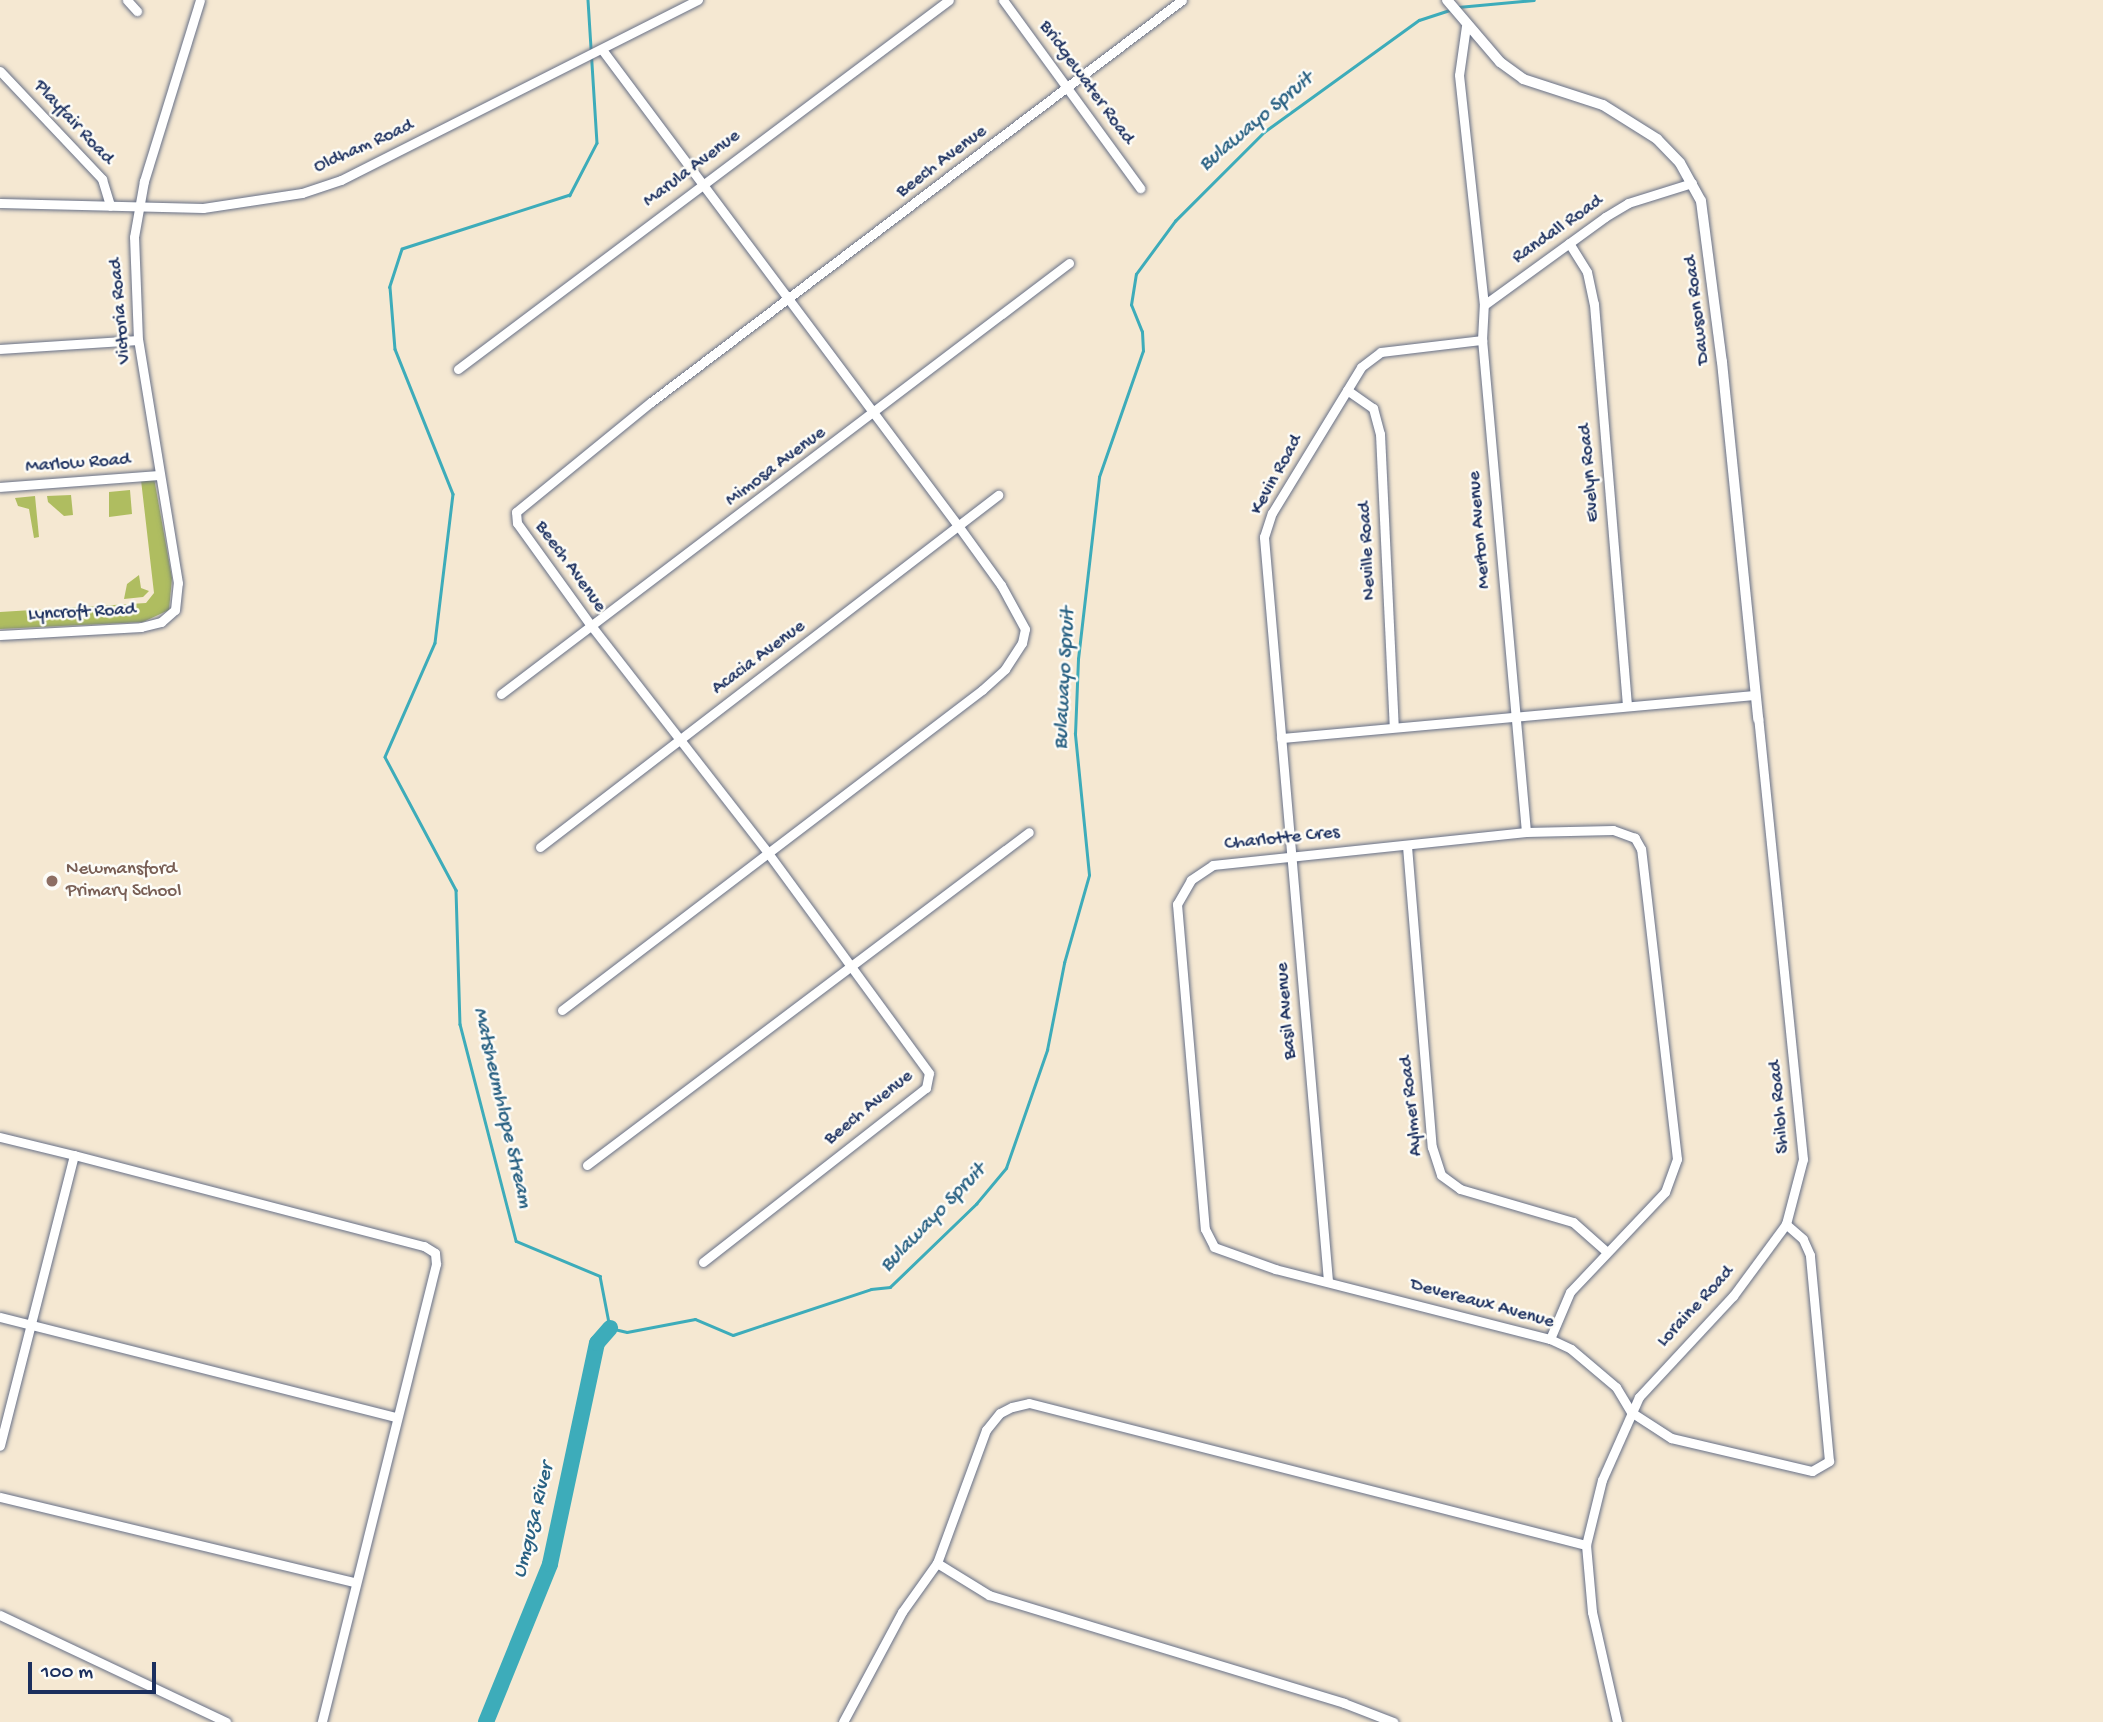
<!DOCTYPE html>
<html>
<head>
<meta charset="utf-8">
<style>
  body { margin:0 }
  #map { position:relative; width:2103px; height:1722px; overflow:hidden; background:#f5e8d2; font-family:"Gochi Hand",sans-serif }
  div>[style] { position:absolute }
  .green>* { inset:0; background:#afbd60 }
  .stream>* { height:2.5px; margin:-1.25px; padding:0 1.25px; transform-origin:1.25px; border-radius:1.25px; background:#3dacba }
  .river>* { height:16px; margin:-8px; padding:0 8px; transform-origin:8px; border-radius:8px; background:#3dacba }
  .roads { filter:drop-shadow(0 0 2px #677087) drop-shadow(0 0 2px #677087) }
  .minor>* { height:9px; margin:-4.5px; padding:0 4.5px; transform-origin:4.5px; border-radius:4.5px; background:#fff }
  .tertiary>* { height:10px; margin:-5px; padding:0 5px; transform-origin:5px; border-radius:5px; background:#fff }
  .dots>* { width:19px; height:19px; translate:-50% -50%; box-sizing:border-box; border:4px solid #fdfcf7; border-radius:50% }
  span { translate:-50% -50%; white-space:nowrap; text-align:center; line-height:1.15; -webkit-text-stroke:5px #fdfcf7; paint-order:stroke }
  .street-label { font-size:19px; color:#1b2f5e }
  .education-label { font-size:19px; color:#785e54 }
  .left { translate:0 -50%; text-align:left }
  .water-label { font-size:21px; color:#296183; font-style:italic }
  .scale { position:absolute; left:28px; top:1662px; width:128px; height:32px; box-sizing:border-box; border:4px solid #1b2f5e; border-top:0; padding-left:9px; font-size:21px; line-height:24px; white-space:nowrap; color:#1b2f5e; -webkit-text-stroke:5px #fdfcf7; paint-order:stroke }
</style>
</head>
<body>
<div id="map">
  <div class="green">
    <i style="clip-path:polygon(154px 478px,172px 578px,169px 610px,143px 622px,0 629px,0 612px,146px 603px,154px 593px,141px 480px)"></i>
    <i style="clip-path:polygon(130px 490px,132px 514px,109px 517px,109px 492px)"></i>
    <i style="clip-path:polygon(71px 495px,73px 515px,64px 516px,48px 502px,47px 496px)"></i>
    <i style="clip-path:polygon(35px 496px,39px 537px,34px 538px,29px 509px,18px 506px,15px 498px)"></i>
    <i style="clip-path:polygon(139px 575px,141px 588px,149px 591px,143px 597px,124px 599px,127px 584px)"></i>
  </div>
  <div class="stream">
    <i style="left:588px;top:0;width:143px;rotate:86.4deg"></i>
    <i style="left:597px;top:143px;width:59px;rotate:117.4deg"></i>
    <i style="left:570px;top:195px;width:176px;rotate:162.2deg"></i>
    <i style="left:402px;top:249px;width:40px;rotate:108deg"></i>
    <i style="left:390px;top:287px;width:62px;rotate:85.4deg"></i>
    <i style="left:395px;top:349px;width:156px;rotate:68.2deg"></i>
    <i style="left:453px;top:494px;width:150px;rotate:96.9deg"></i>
    <i style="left:435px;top:643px;width:124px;rotate:113.7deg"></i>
    <i style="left:385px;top:757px;width:151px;rotate:61.9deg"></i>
    <i style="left:456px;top:890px;width:134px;rotate:88.3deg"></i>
    <i style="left:460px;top:1024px;width:224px;rotate:75.5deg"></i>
    <i style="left:516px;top:1241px;width:91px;rotate:22.6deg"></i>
    <i style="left:600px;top:1276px;width:53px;rotate:79.1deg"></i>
    <i style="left:610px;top:1328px;width:17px;rotate:13deg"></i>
    <i style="left:627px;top:1332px;width:69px;rotate:-10.8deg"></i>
    <i style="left:695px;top:1319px;width:41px;rotate:22.8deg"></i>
    <i style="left:733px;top:1335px;width:145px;rotate:-18.4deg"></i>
    <i style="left:871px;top:1289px;width:19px;rotate:-6deg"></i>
    <i style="left:890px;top:1287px;width:120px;rotate:-44deg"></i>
    <i style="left:976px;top:1204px;width:47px;rotate:-50.2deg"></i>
    <i style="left:1006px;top:1168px;width:125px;rotate:-70.8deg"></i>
    <i style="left:1047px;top:1050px;width:89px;rotate:-78.9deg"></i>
    <i style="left:1064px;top:963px;width:91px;rotate:-74.1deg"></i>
    <i style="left:1089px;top:875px;width:142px;rotate:-95.7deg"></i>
    <i style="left:1075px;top:734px;width:75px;rotate:-87.7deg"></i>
    <i style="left:1078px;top:659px;width:183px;rotate:-83.4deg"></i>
    <i style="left:1099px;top:477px;width:133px;rotate:-70.8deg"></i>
    <i style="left:1143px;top:351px;width:19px;rotate:-93deg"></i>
    <i style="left:1142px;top:332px;width:29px;rotate:-112deg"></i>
    <i style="left:1131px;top:305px;width:31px;rotate:-81deg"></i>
    <i style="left:1136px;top:274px;width:66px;rotate:-53.7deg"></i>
    <i style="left:1175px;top:221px;width:126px;rotate:-45deg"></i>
    <i style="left:1264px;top:132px;width:191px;rotate:-35.9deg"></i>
    <i style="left:1419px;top:20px;width:35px;rotate:-18deg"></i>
    <i style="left:1458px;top:7px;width:76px;rotate:-5.3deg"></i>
  </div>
  <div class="river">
    <i style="left:486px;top:1722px;width:170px;rotate:-67.9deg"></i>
    <i style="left:550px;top:1564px;width:226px;rotate:-78deg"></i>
    <i style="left:597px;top:1343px;width:20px;rotate:-49deg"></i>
  </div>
  <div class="roads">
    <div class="minor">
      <i style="left:127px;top:0;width:15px;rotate:48deg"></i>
      <i style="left:1003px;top:0;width:233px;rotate:53.9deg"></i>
      <i style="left:1466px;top:26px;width:49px;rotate:98.1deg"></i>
      <i style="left:1459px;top:75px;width:231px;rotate:83.8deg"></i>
      <i style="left:0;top:71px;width:149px;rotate:46.6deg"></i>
      <i style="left:102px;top:179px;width:28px;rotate:73deg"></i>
      <i style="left:0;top:203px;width:203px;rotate:1.4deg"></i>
      <i style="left:203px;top:208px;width:100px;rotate:-8.6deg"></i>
      <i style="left:302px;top:193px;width:41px;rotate:-18.4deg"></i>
      <i style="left:341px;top:180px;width:400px;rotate:-26.8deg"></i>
      <i style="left:1569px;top:243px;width:34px;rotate:58deg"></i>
      <i style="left:1587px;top:272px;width:33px;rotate:78deg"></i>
      <i style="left:1594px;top:304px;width:402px;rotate:85.3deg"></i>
      <i style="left:0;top:349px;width:138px;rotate:-3.7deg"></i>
      <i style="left:458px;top:369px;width:614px;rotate:-36.93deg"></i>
      <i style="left:1347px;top:390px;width:32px;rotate:35deg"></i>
      <i style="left:1373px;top:408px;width:27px;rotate:75deg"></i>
      <i style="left:1380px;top:434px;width:292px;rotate:87.3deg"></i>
      <i style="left:0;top:487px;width:158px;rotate:-4.3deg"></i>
      <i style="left:0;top:635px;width:141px;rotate:-3.2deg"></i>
      <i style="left:141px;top:627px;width:21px;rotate:-14deg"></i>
      <i style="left:161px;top:622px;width:18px;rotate:-41deg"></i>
      <i style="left:175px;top:610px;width:27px;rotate:-84deg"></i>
      <i style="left:178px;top:583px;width:246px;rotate:-99.3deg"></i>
      <i style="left:138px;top:340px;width:103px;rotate:-92.2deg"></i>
      <i style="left:134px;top:237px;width:57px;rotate:-79.9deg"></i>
      <i style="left:144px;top:181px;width:189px;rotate:-72.8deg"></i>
      <i style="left:501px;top:694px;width:713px;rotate:-37.19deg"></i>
      <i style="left:1281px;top:738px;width:476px;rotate:-5.2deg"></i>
      <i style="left:1526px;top:832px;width:494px;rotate:-95.1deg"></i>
      <i style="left:1482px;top:340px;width:35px;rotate:-87deg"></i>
      <i style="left:1484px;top:305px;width:150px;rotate:-36deg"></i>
      <i style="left:1605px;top:217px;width:27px;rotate:-31deg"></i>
      <i style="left:1628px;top:203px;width:67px;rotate:-17.4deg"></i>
      <i style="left:1407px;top:846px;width:302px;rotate:85.3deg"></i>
      <i style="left:1432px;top:1147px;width:29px;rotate:72deg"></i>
      <i style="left:1441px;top:1175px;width:24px;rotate:36deg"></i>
      <i style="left:1460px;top:1189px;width:118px;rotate:16.3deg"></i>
      <i style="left:1573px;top:1222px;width:45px;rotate:41.4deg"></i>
      <i style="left:540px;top:847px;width:578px;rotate:-37.54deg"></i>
      <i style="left:562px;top:1010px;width:528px;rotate:-37.3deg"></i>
      <i style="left:982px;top:690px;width:31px;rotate:-42deg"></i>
      <i style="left:1005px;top:669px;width:31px;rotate:-57deg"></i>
      <i style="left:1022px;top:643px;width:14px;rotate:-78deg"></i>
      <i style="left:1025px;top:629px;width:50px;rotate:-118.6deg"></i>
      <i style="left:1001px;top:585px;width:72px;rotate:-125.9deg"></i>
      <i style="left:959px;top:527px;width:594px;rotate:-126.79deg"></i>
      <i style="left:0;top:1137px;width:76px;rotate:13.7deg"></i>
      <i style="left:74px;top:1155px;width:300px;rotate:104.3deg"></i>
      <i style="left:74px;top:1155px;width:362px;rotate:14.6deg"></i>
      <i style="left:424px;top:1246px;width:13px;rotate:32deg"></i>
      <i style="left:435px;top:1253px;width:11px;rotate:85deg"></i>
      <i style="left:436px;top:1264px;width:472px;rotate:104deg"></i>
      <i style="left:587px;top:1165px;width:553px;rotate:-36.99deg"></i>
      <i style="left:703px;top:1262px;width:283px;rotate:-38deg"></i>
      <i style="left:926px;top:1088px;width:15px;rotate:-79deg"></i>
      <i style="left:929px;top:1073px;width:271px;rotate:-126.2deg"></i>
      <i style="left:769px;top:854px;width:288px;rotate:-127.9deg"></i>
      <i style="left:592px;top:627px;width:128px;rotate:-125.8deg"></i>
      <i style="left:517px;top:523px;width:11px;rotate:-95deg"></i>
      <i style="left:516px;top:512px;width:174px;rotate:-39.2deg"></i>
      <i style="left:651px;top:402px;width:666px;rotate:-37.13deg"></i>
      <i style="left:1328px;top:1281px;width:747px;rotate:-94.92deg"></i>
      <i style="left:1264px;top:537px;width:25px;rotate:-72deg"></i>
      <i style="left:1272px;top:513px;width:171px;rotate:-58.6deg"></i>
      <i style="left:1361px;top:367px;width:25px;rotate:-37deg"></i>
      <i style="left:1381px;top:352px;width:102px;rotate:-6.8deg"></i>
      <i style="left:0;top:1317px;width:408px;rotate:14.2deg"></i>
      <i style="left:1550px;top:1339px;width:51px;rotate:-66.9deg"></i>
      <i style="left:1570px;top:1292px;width:138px;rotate:-46.5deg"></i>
      <i style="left:1665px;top:1192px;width:35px;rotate:-70deg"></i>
      <i style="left:1677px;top:1159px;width:312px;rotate:-96.6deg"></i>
      <i style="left:1641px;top:849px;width:13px;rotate:-119deg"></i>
      <i style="left:1635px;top:838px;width:23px;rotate:-160deg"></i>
      <i style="left:1613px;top:830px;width:87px;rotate:178.7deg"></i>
      <i style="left:1526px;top:832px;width:315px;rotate:174deg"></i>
      <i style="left:1213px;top:865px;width:27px;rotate:146deg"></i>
      <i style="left:1191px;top:880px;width:28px;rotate:120deg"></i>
      <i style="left:1177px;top:904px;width:326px;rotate:85.1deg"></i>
      <i style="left:1205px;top:1229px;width:20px;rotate:63deg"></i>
      <i style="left:1214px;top:1247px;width:65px;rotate:19.8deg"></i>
      <i style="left:1275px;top:1269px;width:284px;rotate:14.3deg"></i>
      <i style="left:1550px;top:1339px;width:23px;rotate:25deg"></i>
      <i style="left:1571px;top:1349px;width:59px;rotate:40.2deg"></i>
      <i style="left:1616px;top:1387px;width:29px;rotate:59deg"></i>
      <i style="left:1631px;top:1412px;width:48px;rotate:33deg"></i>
      <i style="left:1671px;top:1438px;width:145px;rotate:13.2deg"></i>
      <i style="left:1812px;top:1471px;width:20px;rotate:-30deg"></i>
      <i style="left:1829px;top:1461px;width:207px;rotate:-95.3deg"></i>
      <i style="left:1810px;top:1255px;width:17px;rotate:-114deg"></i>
      <i style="left:1803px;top:1239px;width:23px;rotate:-139deg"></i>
      <i style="left:1786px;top:1224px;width:67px;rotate:-75.3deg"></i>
      <i style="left:1803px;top:1159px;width:442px;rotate:-95.8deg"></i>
      <i style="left:0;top:1497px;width:364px;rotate:13.5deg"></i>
      <i style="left:937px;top:1563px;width:61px;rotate:31.6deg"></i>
      <i style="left:989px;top:1595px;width:371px;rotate:16.9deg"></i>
      <i style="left:1344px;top:1703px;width:53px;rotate:21.2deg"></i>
      <i style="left:0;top:1615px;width:250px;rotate:25.3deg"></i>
      <i style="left:843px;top:1722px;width:125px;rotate:-61.8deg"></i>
      <i style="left:902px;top:1612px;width:60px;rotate:-54.5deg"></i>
      <i style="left:937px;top:1563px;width:142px;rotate:-69.8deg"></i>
      <i style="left:986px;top:1430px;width:22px;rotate:-51deg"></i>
      <i style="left:1000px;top:1413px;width:13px;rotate:-27deg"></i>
      <i style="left:1012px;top:1407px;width:17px;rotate:-13deg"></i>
      <i style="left:1029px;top:1403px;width:575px;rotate:14.3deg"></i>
      <i style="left:1617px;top:1722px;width:113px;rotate:-102.8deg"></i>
      <i style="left:1592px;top:1612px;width:67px;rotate:-95.1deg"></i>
      <i style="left:1586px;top:1545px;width:67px;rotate:-76.2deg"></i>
      <i style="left:1602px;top:1480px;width:91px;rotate:-66deg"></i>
      <i style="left:1639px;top:1397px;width:138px;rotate:-47.1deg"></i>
      <i style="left:1733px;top:1296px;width:89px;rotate:-53.6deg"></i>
    </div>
    <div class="tertiary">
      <i style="left:1447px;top:0;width:82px;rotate:49.5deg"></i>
      <i style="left:1500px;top:62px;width:29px;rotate:36deg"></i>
      <i style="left:1523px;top:79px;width:84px;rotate:18deg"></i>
      <i style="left:1603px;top:105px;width:64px;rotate:32.2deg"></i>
      <i style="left:1657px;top:139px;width:33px;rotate:46deg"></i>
      <i style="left:1680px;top:163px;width:43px;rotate:61.1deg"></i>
      <i style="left:1701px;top:201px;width:162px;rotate:82.6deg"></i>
      <i style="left:1722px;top:362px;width:359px;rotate:84.2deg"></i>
    </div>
  </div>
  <div class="dots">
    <i style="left:52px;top:881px;background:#8d6e63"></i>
  </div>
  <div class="street-label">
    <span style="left:1086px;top:83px;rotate:54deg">Bridgewater Road</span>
    <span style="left:73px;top:123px;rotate:47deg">Playfair Road</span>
    <span style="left:364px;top:147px;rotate:-24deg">Oldham Road</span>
    <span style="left:942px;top:162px;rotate:-37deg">Beech Avenue</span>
    <span style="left:692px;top:169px;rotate:-37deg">Marula Avenue</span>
    <span style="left:1558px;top:230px;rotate:-35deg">Randall Road</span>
    <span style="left:1698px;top:310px;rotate:-97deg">Dawson Road</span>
    <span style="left:121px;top:311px;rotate:-95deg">Victoria Road</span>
    <span style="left:78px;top:464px;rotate:-4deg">Marlow Road</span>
    <span style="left:776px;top:467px;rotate:-37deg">Mimosa Avenue</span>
    <span style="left:1590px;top:473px;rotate:-95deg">Evelyn Road</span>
    <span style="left:1277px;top:475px;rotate:-61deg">Kevin Road</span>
    <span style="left:1480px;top:530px;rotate:-95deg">Merton Avenue</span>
    <span style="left:1368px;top:551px;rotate:-93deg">Neville Road</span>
    <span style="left:570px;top:567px;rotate:54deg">Beech Avenue</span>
    <span style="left:82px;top:613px;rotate:-3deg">Lyncroft Road</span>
    <span style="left:759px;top:658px;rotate:-37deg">Acacia Avenue</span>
    <span style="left:1282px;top:839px;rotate:-6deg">Charlotte Cres</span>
    <span style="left:1287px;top:1011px;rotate:-95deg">Basil Avenue</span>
    <span style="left:1412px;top:1106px;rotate:-96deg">Aylmer Road</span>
    <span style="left:1780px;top:1107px;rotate:-95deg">Shiloh Road</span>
    <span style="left:869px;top:1108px;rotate:-39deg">Beech Avenue</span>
    <span style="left:1482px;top:1304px;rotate:15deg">Devereaux Avenue</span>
    <span style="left:1696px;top:1307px;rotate:-47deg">Loraine Road</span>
  </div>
  <div class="education-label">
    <span class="left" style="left:66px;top:881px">Newmansford<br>Primary School</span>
  </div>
  <div class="water-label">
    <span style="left:1257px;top:123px;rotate:-40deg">Bulawayo Spruit</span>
    <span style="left:1066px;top:679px;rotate:-87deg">Bulawayo Spruit</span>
    <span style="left:501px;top:1108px;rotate:77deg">Matsheumhlope Stream</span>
    <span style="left:934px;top:1219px;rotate:-46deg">Bulawayo Spruit</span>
    <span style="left:535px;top:1521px;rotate:-76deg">Umguza River</span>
  </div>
  <div class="scale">100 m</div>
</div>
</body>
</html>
